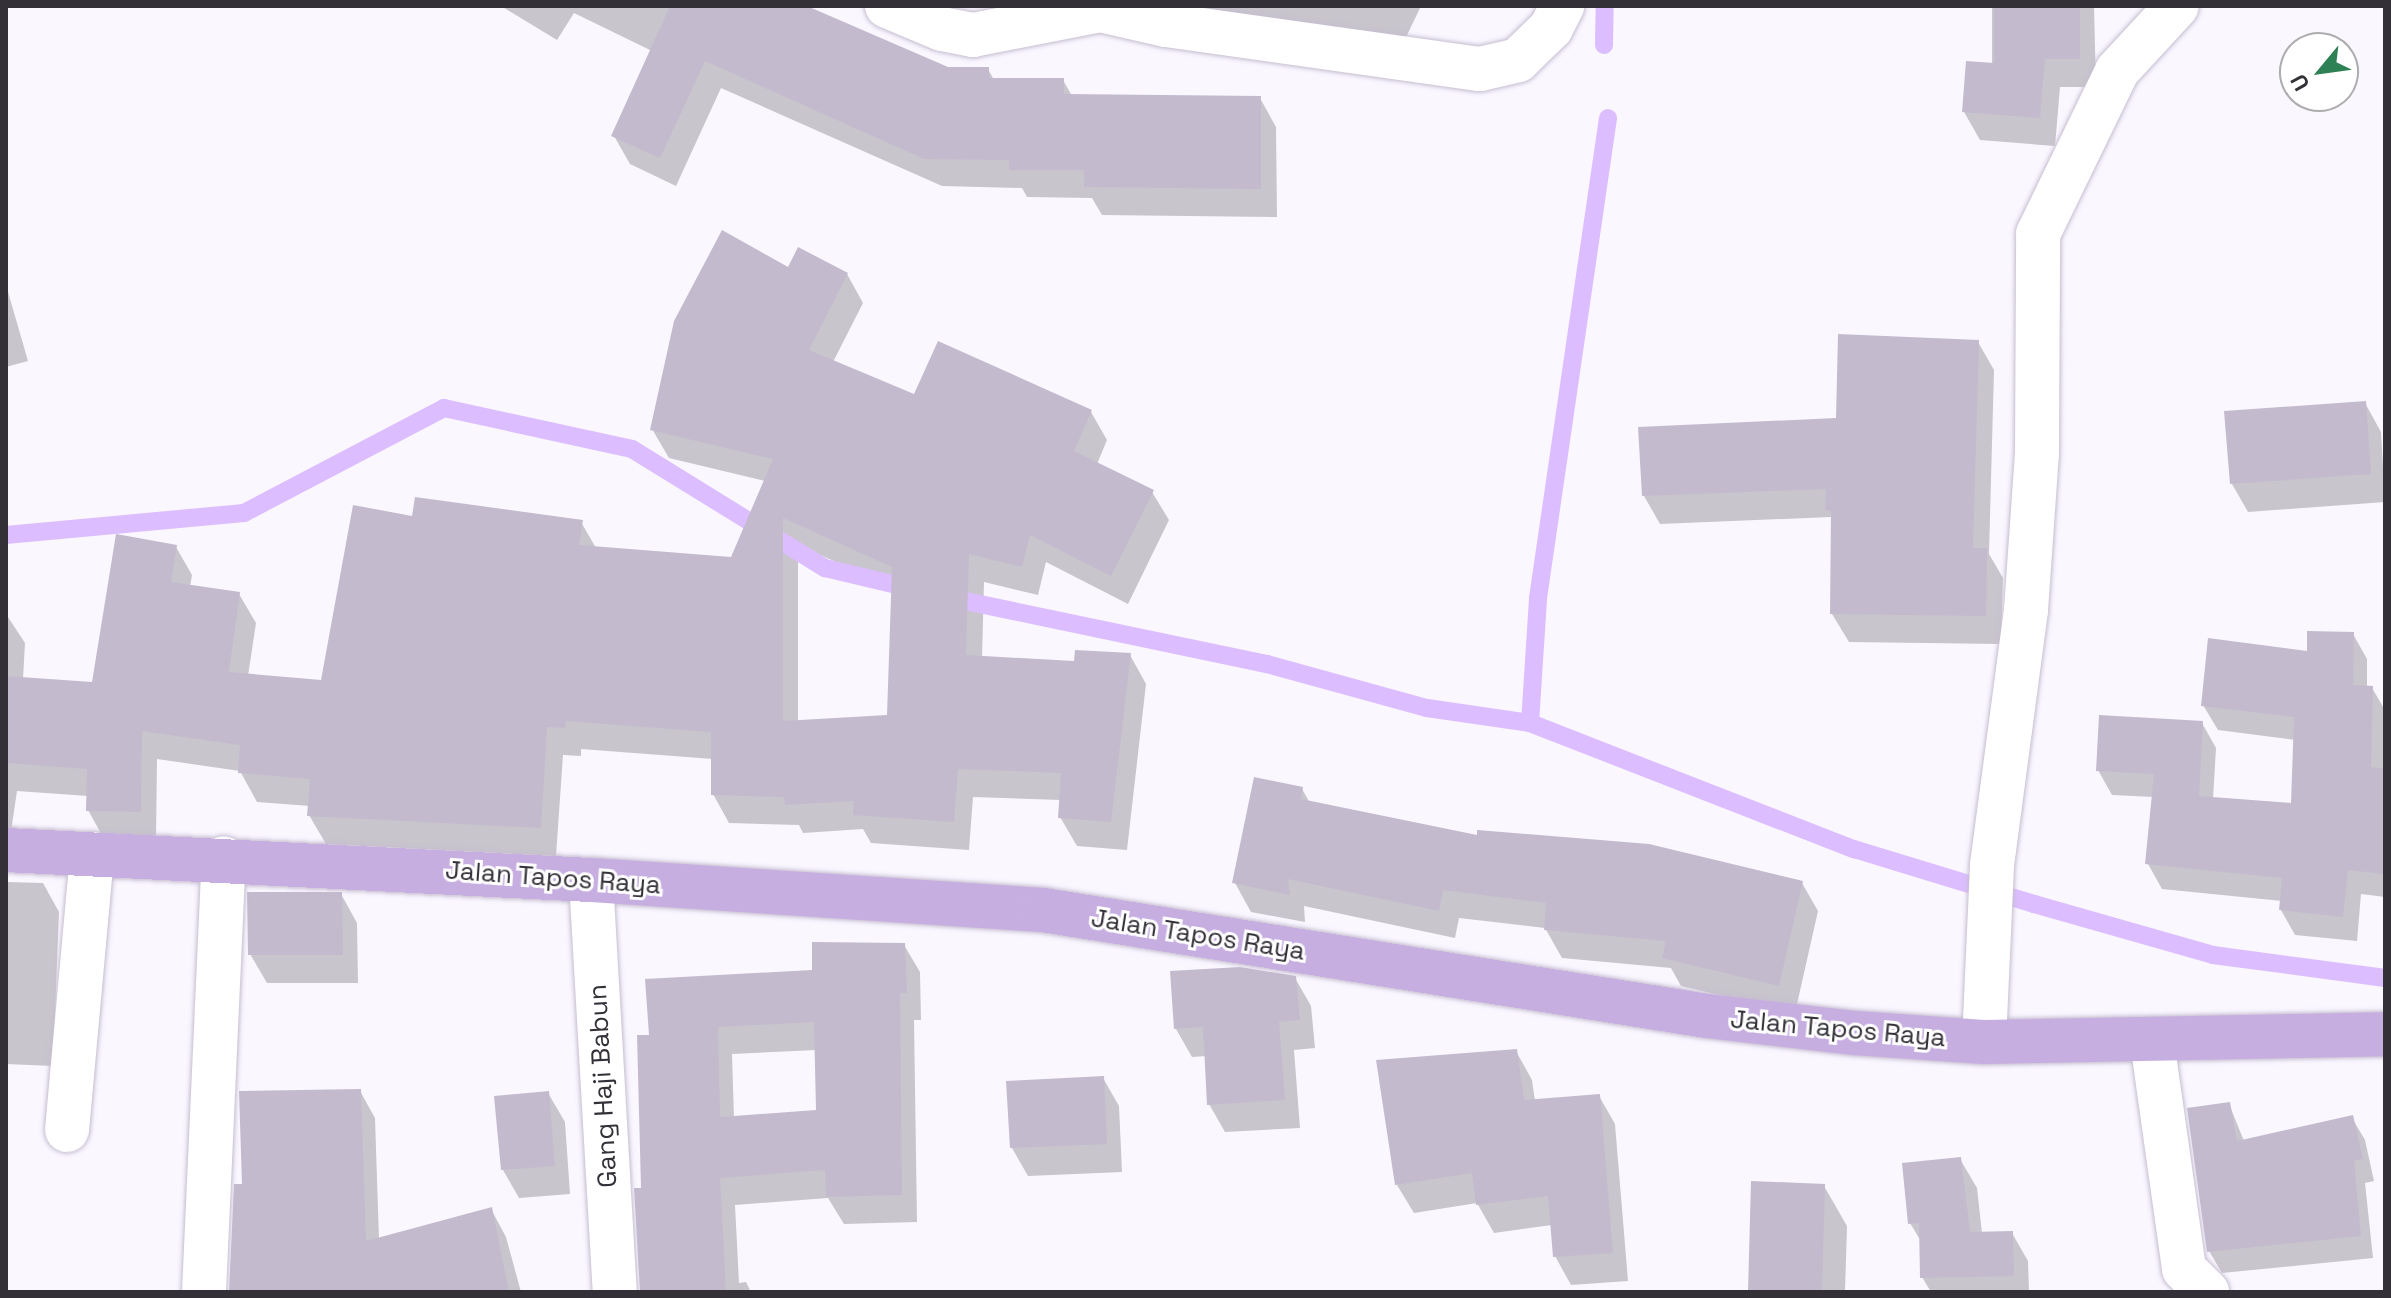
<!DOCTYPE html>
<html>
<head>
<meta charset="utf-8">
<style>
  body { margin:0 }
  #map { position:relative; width:2391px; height:1298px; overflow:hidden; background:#faf7ff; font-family:"Space Grotesk",sans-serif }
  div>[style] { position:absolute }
  .shadow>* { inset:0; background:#0003 }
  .stream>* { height:18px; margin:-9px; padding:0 9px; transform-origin:9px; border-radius:9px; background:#dcbdff }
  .building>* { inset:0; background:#c3bace }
  .roads { filter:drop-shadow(0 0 2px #c6bdd1) drop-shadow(0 0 2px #c6bdd1) }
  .minor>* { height:44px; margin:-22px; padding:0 22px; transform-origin:22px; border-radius:22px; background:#fff }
  .major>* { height:44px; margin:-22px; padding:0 22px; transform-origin:22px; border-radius:22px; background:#c7aee1 }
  span { translate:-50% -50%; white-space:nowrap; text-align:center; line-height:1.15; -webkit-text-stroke:6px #fff; paint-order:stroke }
  .street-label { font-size:26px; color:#343038 }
  .frame { position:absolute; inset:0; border:8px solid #343038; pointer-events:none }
  .north { position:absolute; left:2279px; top:32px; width:80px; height:80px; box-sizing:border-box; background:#fff; border:2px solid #aeacaf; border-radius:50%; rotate:241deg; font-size:22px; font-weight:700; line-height:32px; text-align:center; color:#343038 }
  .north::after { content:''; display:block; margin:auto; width:28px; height:36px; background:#2d8154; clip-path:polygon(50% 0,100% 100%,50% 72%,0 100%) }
</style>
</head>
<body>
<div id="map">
  <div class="shadow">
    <i style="clip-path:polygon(501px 6px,805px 6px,947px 69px,988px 69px,994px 80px,1063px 80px,1072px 96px,1260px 98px,1276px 127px,1277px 217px,1102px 215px,1092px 198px,1027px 197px,1022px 188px,942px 186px,721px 88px,676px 186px,630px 164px,614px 136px,652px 51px,574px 13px,557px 40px)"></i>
    <i style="clip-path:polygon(1202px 6px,1421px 6px,1397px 56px,1311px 44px)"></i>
    <i style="clip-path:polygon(1992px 6px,2094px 6px,2096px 87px,2060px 87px,2055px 146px,1980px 140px,1964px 112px,1992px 65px)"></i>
    <i style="clip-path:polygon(evenodd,789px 270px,847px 274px,863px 303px,833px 362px,915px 396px,1091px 412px,1107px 440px,1097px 464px,1152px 492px,1169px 520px,1128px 604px,1046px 562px,1038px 595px,984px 582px,982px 658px,1076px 663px,1130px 655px,1146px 684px,1127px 850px,1077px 846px,1060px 817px,1061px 800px,973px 797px,969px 850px,871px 843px,863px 829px,803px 833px,799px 825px,729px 823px,713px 794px,713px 759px,581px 749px,581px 756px,563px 755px,556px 856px,326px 844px,309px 815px,310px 806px,257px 802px,240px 771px,157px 759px,156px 840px,104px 839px,88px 810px,88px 796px,17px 791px,6px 865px,6px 614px,25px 643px,23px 679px,93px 684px,176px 547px,192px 575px,190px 587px,239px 594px,256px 623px,248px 676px,323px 682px,413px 518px,581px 522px,596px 548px,733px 559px,765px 481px,669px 458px,652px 429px,789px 270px,798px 545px,894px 588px,889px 717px,798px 722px,798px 545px)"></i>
    <i style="clip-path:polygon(6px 285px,28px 361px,6px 367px)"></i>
    <i style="clip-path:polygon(1978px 342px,1994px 370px,1989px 554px,2003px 578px,2001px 644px,1849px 642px,1832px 614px,1831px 517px,1660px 524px,1644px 496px,1838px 420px)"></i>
    <i style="clip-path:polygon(2365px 403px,2381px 432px,2385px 502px,2248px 512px,2232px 484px)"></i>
    <i style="clip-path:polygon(2353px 634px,2367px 659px,2367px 688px,2372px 688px,2385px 710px,2385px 897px,2361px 894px,2357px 941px,2295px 935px,2281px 910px,2282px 901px,2162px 889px,2148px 864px,2154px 797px,2112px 795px,2098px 770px,2202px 723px,2216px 748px,2213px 799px,2293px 805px,2295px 740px,2218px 730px,2203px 705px)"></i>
    <i style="clip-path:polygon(1302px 789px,1310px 803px,1479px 837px,1802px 883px,1818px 911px,1795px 1013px,1681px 986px,1671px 968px,1562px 958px,1545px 928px,1459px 918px,1455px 938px,1304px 906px,1305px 922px,1251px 912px,1235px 883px)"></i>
    <i style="clip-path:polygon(6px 882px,43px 883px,59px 912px,53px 1066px,6px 1064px)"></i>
    <i style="clip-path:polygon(341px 894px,357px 923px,358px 983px,267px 983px,250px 954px)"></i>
    <i style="clip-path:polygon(evenodd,904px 945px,920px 972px,921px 1020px,914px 1020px,917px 1222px,844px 1224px,828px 1198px,735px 1205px,739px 1283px,746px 1282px,751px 1292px,642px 1292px,651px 1037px,814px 972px,904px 945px,817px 1050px,818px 1112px,734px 1118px,732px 1054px,817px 1050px)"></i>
    <i style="clip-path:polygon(1295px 978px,1311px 1006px,1315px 1048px,1294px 1050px,1300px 1128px,1225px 1132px,1209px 1104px,1206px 1056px,1192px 1057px,1176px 1029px)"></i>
    <i style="clip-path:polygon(1516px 1051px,1532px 1080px,1535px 1101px,1599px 1096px,1615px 1124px,1628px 1281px,1571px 1285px,1555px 1256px,1552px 1225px,1494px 1233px,1477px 1203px,1414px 1213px,1397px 1185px)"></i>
    <i style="clip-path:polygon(1103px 1078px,1119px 1106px,1122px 1172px,1028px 1176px,1012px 1148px)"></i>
    <i style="clip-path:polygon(360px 1091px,375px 1118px,379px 1239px,491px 1209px,506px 1237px,521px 1292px,231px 1292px,244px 1186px)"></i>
    <i style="clip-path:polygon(548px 1093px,565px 1122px,570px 1194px,519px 1198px,503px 1170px)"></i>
    <i style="clip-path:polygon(2229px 1104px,2244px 1141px,2352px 1118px,2365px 1140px,2374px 1181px,2365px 1183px,2373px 1258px,2222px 1273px,2209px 1251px)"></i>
    <i style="clip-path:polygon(1960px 1159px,1977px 1188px,1982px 1233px,2012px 1233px,2028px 1261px,2029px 1292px,1931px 1292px,1922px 1277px,1922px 1243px,1910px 1223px)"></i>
    <i style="clip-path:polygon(1824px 1186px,1847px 1226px,1845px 1292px,1750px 1292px)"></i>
  </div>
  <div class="stream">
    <i style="left:1604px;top:45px;width:39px;rotate:-89deg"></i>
    <i style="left:6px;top:535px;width:239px;rotate:-5.3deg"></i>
    <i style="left:244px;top:513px;width:226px;rotate:-27.7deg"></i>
    <i style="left:444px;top:408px;width:192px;rotate:12.3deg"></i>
    <i style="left:632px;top:449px;width:227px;rotate:31.7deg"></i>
    <i style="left:825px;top:568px;width:91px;rotate:13.3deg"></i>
    <i style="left:946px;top:597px;width:328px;rotate:11.8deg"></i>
    <i style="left:1267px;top:664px;width:166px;rotate:15.4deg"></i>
    <i style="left:1427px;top:708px;width:104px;rotate:8.3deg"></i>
    <i style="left:1530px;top:723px;width:348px;rotate:21.3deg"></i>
    <i style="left:1854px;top:849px;width:188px;rotate:17deg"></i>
    <i style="left:2034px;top:904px;width:186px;rotate:15.9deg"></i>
    <i style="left:2213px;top:955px;width:174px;rotate:7.6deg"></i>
    <i style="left:1530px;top:723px;width:125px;rotate:-86.3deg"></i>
    <i style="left:1538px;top:598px;width:485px;rotate:-81.7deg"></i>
  </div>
  <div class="building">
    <i style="clip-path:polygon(670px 6px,807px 6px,948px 67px,989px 67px,989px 78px,1064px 78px,1064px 94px,1261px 96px,1261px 189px,1084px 187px,1084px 170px,1009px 170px,1009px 160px,924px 159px,705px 61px,660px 158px,611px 136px)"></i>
    <i style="clip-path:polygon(1994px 6px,2080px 6px,2080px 59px,2045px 59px,2040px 118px,1962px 112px,1966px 61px,1994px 63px)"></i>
    <i style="clip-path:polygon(evenodd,722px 230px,788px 267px,798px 247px,848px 273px,809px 350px,914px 394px,938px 341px,1092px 410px,1074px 451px,1154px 490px,1111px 576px,1030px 535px,1022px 567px,969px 554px,966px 655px,1074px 661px,1075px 650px,1131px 653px,1111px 822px,1058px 818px,1061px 773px,958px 769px,954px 822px,853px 815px,854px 801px,785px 805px,784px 797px,711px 795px,711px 732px,566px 721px,565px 728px,547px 727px,541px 828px,307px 816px,310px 779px,238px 773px,240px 745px,142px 731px,141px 812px,86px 811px,87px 769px,6px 763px,6px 676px,92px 682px,116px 534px,177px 545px,171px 582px,240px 592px,229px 672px,321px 680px,353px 505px,412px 516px,415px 497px,583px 520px,579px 545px,731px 557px,773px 459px,650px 430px,674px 321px,722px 230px,783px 518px,892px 567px,887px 715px,783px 721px,783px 518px)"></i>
    <i style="clip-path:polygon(1838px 334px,1979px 340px,1973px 548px,1987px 548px,1986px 616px,1830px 614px,1831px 511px,1825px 510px,1826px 489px,1642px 496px,1638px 427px,1836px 418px)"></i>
    <i style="clip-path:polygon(2366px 401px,2371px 474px,2230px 484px,2224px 411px)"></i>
    <i style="clip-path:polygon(2307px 631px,2354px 632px,2353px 685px,2373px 686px,2371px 767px,2385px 769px,2385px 874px,2348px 870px,2343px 917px,2279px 910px,2282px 878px,2145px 864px,2154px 774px,2096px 771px,2099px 715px,2203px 721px,2199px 796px,2291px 803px,2294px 717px,2201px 706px,2208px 638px,2307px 651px)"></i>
    <i style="clip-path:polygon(1254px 777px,1303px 787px,1301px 799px,1477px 835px,1477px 830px,1649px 844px,1803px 881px,1779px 986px,1662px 958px,1666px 941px,1544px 930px,1546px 903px,1443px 890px,1439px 911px,1288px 879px,1290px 895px,1232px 883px)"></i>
    <i style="clip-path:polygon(247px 892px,342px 892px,343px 955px,248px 955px)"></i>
    <i style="clip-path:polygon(evenodd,812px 942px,905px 943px,907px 993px,900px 993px,902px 1195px,826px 1197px,825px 1170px,720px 1178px,726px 1292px,640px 1292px,634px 1188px,641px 1188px,637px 1035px,649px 1035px,645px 979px,812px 970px,812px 942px,814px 1022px,816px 1110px,720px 1117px,718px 1027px,814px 1022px)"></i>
    <i style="clip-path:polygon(1240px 967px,1296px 976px,1300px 1020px,1279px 1022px,1285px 1100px,1207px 1105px,1203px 1027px,1174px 1029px,1170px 971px)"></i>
    <i style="clip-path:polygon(1517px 1049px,1524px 1100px,1600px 1094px,1613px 1253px,1553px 1257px,1548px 1196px,1476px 1205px,1472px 1173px,1395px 1185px,1376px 1060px)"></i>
    <i style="clip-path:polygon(1104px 1076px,1107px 1144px,1010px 1148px,1006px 1081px)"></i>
    <i style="clip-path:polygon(361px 1089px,366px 1241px,492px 1207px,509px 1292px,229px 1292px,234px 1184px,242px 1184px,239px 1091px)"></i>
    <i style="clip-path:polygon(549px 1091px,555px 1166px,501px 1170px,494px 1096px)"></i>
    <i style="clip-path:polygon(2230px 1102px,2237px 1141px,2353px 1115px,2363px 1159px,2354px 1161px,2361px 1236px,2207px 1252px,2187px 1108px)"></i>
    <i style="clip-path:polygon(1961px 1157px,1970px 1232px,2013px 1231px,2014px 1276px,1920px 1278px,1919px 1223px,1908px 1224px,1902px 1163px)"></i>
    <i style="clip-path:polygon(1751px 1181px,1825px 1184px,1822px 1292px,1748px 1292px)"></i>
  </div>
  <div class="roads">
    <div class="minor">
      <i style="left:887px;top:6px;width:60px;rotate:22.7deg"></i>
      <i style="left:942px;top:29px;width:32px;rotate:11deg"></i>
      <i style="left:973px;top:35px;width:124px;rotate:-11.1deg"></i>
      <i style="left:1083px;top:6px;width:85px;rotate:12.9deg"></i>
      <i style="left:1166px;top:25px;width:317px;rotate:8deg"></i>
      <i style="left:1480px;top:69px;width:39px;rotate:-13deg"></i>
      <i style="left:1518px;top:60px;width:46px;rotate:-44.1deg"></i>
      <i style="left:1551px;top:28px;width:25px;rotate:-63deg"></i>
      <i style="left:591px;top:880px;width:413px;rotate:86.7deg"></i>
      <i style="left:2152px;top:1041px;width:230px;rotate:82deg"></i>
      <i style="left:2184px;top:1269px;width:33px;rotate:45deg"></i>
      <i style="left:1984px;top:1042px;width:177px;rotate:-87.4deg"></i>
      <i style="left:1992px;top:865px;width:257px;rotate:-82.4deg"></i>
      <i style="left:2026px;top:610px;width:157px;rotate:-86deg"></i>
      <i style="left:2037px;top:453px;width:219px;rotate:-89.7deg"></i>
      <i style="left:2038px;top:234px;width:181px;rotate:-64.1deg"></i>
      <i style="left:2117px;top:71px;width:88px;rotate:-47.3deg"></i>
      <i style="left:67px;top:1130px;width:277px;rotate:-84.8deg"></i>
      <i style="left:204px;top:1292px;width:434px;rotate:-87.4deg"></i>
    </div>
    <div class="major">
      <i style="left:6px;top:850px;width:586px;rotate:2.94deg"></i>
      <i style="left:591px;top:880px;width:453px;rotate:3.8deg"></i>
      <i style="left:1043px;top:910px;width:672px;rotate:9.07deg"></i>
      <i style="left:1707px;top:1016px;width:149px;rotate:6.6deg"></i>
      <i style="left:1855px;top:1033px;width:129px;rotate:4deg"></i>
      <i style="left:1984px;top:1042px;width:401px;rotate:-1.1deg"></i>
    </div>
  </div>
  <div class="street-label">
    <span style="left:553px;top:878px;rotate:4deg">Jalan Tapos Raya</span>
    <span style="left:1198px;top:935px;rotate:9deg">Jalan Tapos Raya</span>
    <span style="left:1838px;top:1029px;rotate:5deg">Jalan Tapos Raya</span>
    <span style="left:603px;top:1086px;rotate:-93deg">Gang Haji Babun</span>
  </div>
  <div class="frame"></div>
  <div class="north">U</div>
</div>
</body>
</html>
